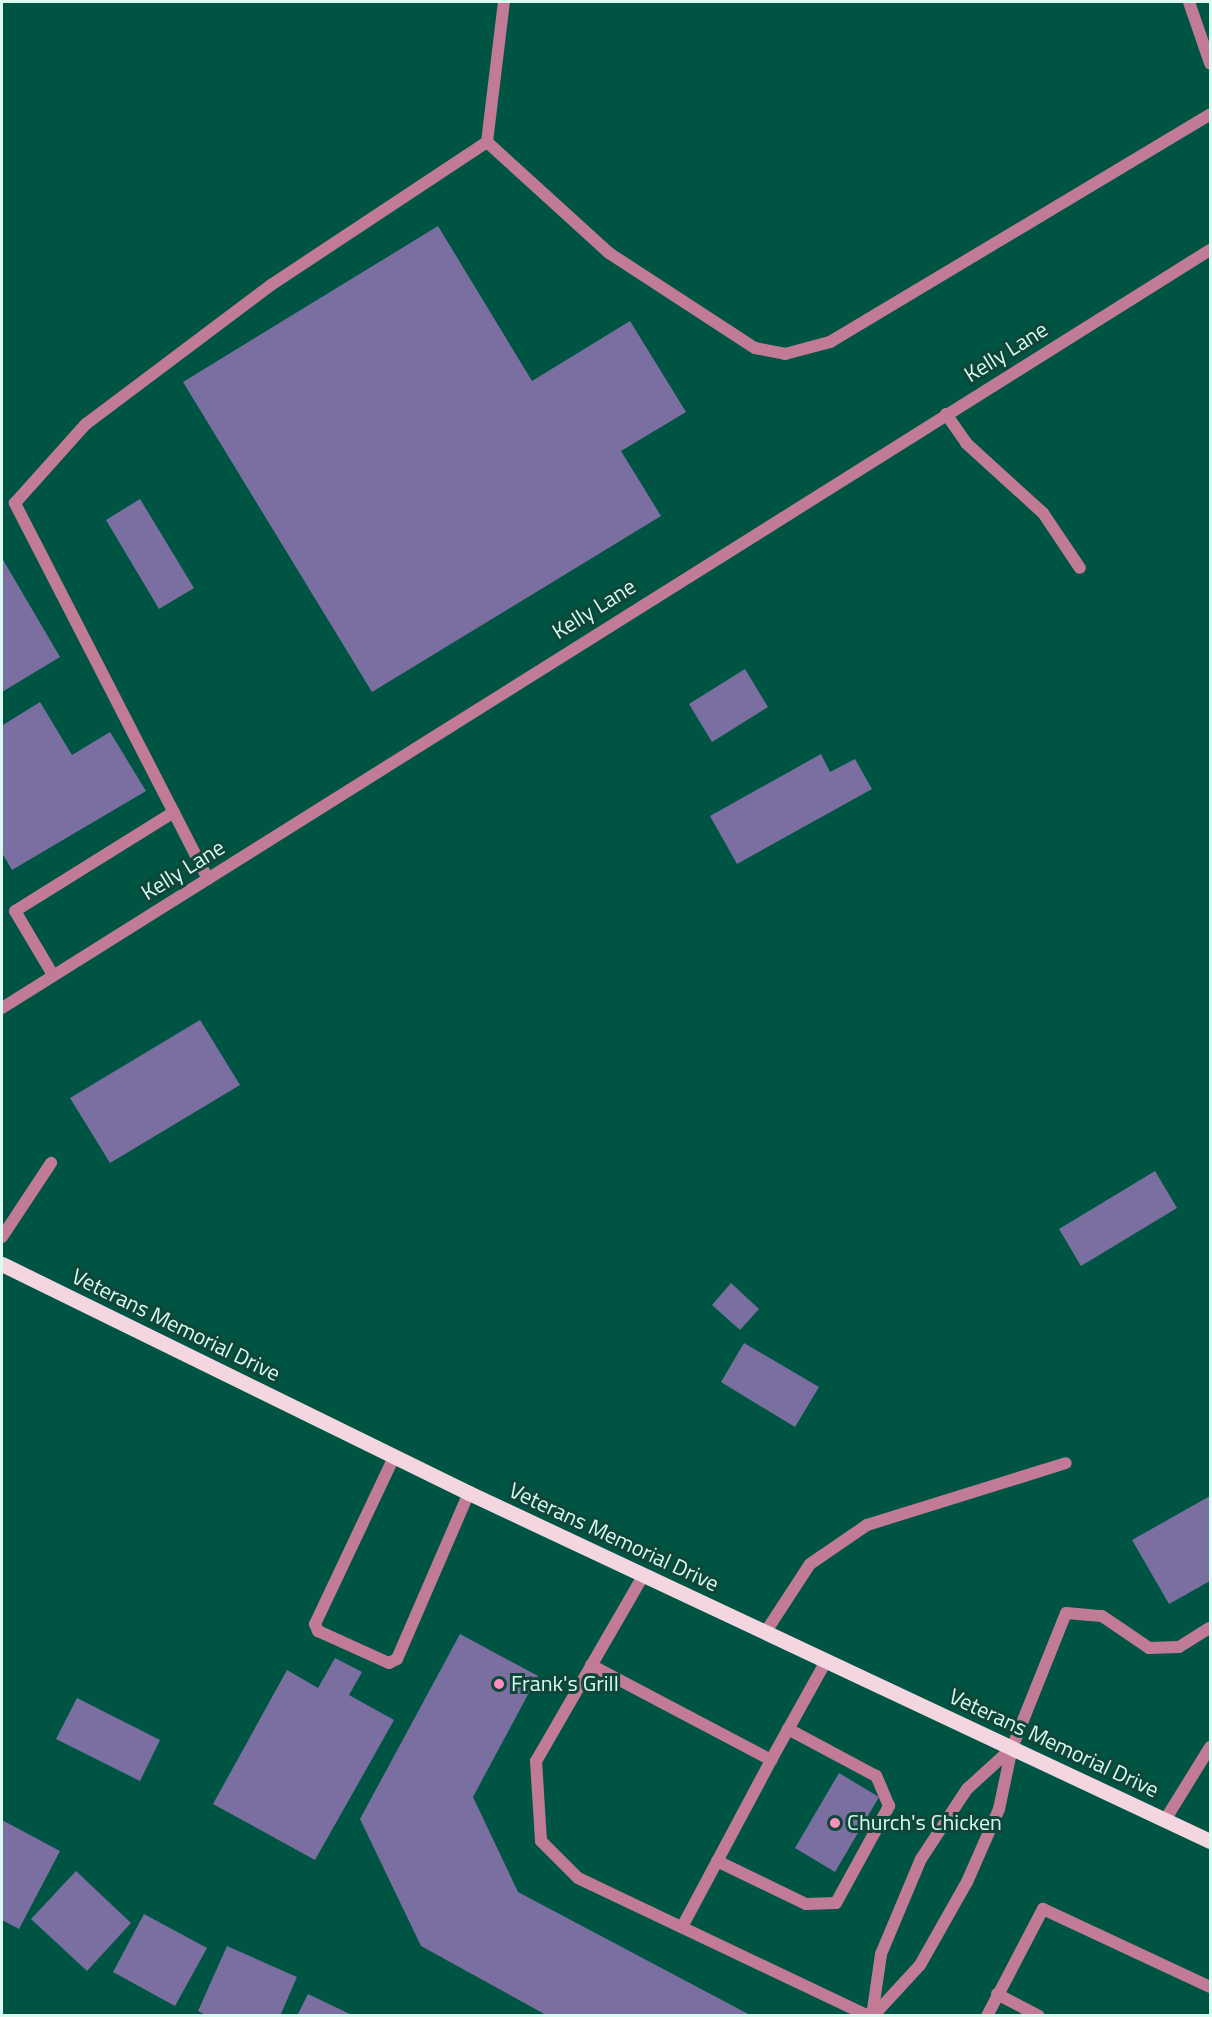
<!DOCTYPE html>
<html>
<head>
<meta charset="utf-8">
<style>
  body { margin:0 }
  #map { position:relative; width:1212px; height:2017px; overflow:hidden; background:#005444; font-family:"Titillium Web",sans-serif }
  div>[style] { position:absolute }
  .building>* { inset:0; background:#7a6fa0 }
  .service>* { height:12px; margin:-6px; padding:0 6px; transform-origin:6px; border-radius:6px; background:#c17b97 }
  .minor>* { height:12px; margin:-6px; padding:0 6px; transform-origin:6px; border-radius:6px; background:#c17b97 }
  .primary>* { height:15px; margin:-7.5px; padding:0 7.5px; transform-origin:7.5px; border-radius:7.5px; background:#f3d6e0 }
  .dots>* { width:16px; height:16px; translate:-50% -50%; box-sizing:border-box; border:3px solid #0f463a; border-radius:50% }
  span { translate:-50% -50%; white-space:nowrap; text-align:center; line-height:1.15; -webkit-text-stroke:6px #0f463a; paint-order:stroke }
  .street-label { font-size:22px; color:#d9fbf0 }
  .poi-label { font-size:22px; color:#d9fbf0 }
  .left { translate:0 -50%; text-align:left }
  .frame { position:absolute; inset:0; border:3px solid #d9fbf0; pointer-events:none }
</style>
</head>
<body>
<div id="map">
  <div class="building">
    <i style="clip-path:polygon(438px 226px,532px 381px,630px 321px,686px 412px,621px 451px,661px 516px,372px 692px,183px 382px)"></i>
    <i style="clip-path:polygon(140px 499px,194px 588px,159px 609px,106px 520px)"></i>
    <i style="clip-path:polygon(2px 558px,60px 657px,2px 692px)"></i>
    <i style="clip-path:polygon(745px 669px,768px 707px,712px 742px,689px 704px)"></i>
    <i style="clip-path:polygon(40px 702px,72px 755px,110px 732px,146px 791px,12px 870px,2px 853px,2px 722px,3px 725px)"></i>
    <i style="clip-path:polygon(821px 754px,830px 772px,855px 759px,872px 789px,737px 864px,710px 816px)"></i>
    <i style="clip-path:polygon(200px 1020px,240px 1085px,110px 1163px,70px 1098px)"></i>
    <i style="clip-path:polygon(1155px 1171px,1177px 1208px,1081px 1266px,1059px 1229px)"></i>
    <i style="clip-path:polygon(731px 1283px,759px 1309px,740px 1330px,712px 1305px)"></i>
    <i style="clip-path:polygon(744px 1343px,819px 1387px,795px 1427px,721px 1382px)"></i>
    <i style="clip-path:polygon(1210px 1496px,1210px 1581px,1169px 1604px,1132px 1540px)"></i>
    <i style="clip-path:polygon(460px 1634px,538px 1676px,473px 1797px,518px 1892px,752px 2016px,548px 2016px,421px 1946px,360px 1819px)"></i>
    <i style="clip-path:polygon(335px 1658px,362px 1672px,349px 1695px,394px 1720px,315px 1860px,213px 1804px,287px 1670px,318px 1688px)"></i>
    <i style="clip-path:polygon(77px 1698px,160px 1740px,140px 1781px,56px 1739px)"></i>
    <i style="clip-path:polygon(839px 1773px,879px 1797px,835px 1872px,795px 1848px)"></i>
    <i style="clip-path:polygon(2px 1820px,60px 1851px,19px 1929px,2px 1920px)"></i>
    <i style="clip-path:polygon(76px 1871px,131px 1923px,87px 1971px,31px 1919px)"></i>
    <i style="clip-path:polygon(144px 1914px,207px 1948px,175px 2006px,113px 1972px)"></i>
    <i style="clip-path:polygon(227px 1946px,297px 1977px,280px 2016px,207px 2016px,198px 2011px)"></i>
    <i style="clip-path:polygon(308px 1994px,354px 2016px,297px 2016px)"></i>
  </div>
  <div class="service">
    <i style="left:1189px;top:2px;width:65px;rotate:71deg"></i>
    <i style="left:487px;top:142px;width:141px;rotate:-83.1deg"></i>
    <i style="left:946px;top:414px;width:35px;rotate:55deg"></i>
    <i style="left:966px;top:443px;width:104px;rotate:42.3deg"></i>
    <i style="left:1043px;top:513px;width:66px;rotate:56.1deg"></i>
    <i style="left:208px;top:879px;width:423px;rotate:-117.2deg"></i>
    <i style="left:15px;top:503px;width:106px;rotate:-48.1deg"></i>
    <i style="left:86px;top:424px;width:231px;rotate:-36.9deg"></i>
    <i style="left:271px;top:285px;width:259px;rotate:-33.5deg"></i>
    <i style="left:487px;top:142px;width:165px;rotate:42.3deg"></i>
    <i style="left:609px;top:253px;width:174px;rotate:33.1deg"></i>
    <i style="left:755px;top:348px;width:31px;rotate:11deg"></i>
    <i style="left:785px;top:354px;width:47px;rotate:-14.9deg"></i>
    <i style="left:830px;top:342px;width:443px;rotate:-30.9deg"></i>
    <i style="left:53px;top:975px;width:74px;rotate:-120.7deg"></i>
    <i style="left:15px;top:911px;width:187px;rotate:-31.9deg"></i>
    <i style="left:2px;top:1237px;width:89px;rotate:-56.5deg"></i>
    <i style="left:394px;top:1457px;width:185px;rotate:115.3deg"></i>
    <i style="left:315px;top:1624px;width:8px;rotate:67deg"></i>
    <i style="left:318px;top:1631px;width:78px;rotate:24.3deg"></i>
    <i style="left:389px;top:1663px;width:9px;rotate:-27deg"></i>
    <i style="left:397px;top:1659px;width:181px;rotate:-66.6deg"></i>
    <i style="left:643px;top:1576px;width:214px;rotate:120deg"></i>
    <i style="left:536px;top:1761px;width:80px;rotate:86.4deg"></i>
    <i style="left:541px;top:1841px;width:52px;rotate:45deg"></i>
    <i style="left:578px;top:1878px;width:322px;rotate:25.4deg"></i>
    <i style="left:765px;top:1633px;width:82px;rotate:-56.9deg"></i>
    <i style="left:810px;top:1564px;width:69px;rotate:-34.4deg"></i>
    <i style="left:867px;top:1525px;width:208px;rotate:-17.3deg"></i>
    <i style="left:591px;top:1665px;width:204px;rotate:27.8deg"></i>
    <i style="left:771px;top:1760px;width:113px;rotate:-60.9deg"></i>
    <i style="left:1012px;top:1748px;width:145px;rotate:-68.2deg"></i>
    <i style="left:1066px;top:1613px;width:36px;rotate:5deg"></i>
    <i style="left:1102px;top:1616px;width:57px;rotate:34.2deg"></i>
    <i style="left:1149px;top:1648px;width:30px;rotate:-2deg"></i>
    <i style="left:1179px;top:1647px;width:36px;rotate:-32deg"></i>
    <i style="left:1165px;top:1820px;width:86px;rotate:-58.3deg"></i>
    <i style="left:717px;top:1861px;width:99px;rotate:25.8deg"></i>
    <i style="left:806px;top:1904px;width:30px;rotate:-2deg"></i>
    <i style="left:836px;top:1903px;width:111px;rotate:-61.3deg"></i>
    <i style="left:889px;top:1806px;width:33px;rotate:-113deg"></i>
    <i style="left:876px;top:1776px;width:100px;rotate:-151.9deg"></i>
    <i style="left:682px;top:1927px;width:189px;rotate:-61.9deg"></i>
    <i style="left:997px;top:1994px;width:47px;rotate:27.6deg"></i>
    <i style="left:987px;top:2016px;width:121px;rotate:-62.4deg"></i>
    <i style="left:1043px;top:1909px;width:184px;rotate:25deg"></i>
  </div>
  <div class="minor">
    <i style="left:2px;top:1008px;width:1426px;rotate:-32.11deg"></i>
    <i style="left:872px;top:2016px;width:63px;rotate:-81.7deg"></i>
    <i style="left:881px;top:1954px;width:103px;rotate:-67.2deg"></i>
    <i style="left:921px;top:1859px;width:84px;rotate:-56.7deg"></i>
    <i style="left:967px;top:1789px;width:61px;rotate:-42.3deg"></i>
    <i style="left:873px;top:2016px;width:69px;rotate:-47.3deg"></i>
    <i style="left:920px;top:1965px;width:95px;rotate:-60.5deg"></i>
    <i style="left:967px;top:1882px;width:80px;rotate:-66.3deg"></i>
    <i style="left:999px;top:1809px;width:62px;rotate:-78deg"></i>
  </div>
  <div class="primary">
    <i style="left:2px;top:1264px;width:520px;rotate:26.12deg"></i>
    <i style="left:469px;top:1493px;width:819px;rotate:25.16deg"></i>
  </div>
  <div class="dots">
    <i style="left:499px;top:1684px;background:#fe8ebd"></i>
    <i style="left:835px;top:1823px;background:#fe8ebd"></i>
  </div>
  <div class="street-label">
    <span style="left:1006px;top:352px;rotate:-32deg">Kelly Lane</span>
    <span style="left:594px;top:609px;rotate:-32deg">Kelly Lane</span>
    <span style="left:183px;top:870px;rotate:-32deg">Kelly Lane</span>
    <span style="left:176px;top:1325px;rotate:26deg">Veterans Memorial Drive</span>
    <span style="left:614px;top:1537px;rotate:25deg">Veterans Memorial Drive</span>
    <span style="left:1054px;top:1743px;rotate:25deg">Veterans Memorial Drive</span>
  </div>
  <div class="poi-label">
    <span class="left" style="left:511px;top:1684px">Frank's Grill</span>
    <span class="left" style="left:847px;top:1823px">Church's Chicken</span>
  </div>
  <div class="frame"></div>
</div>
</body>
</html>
